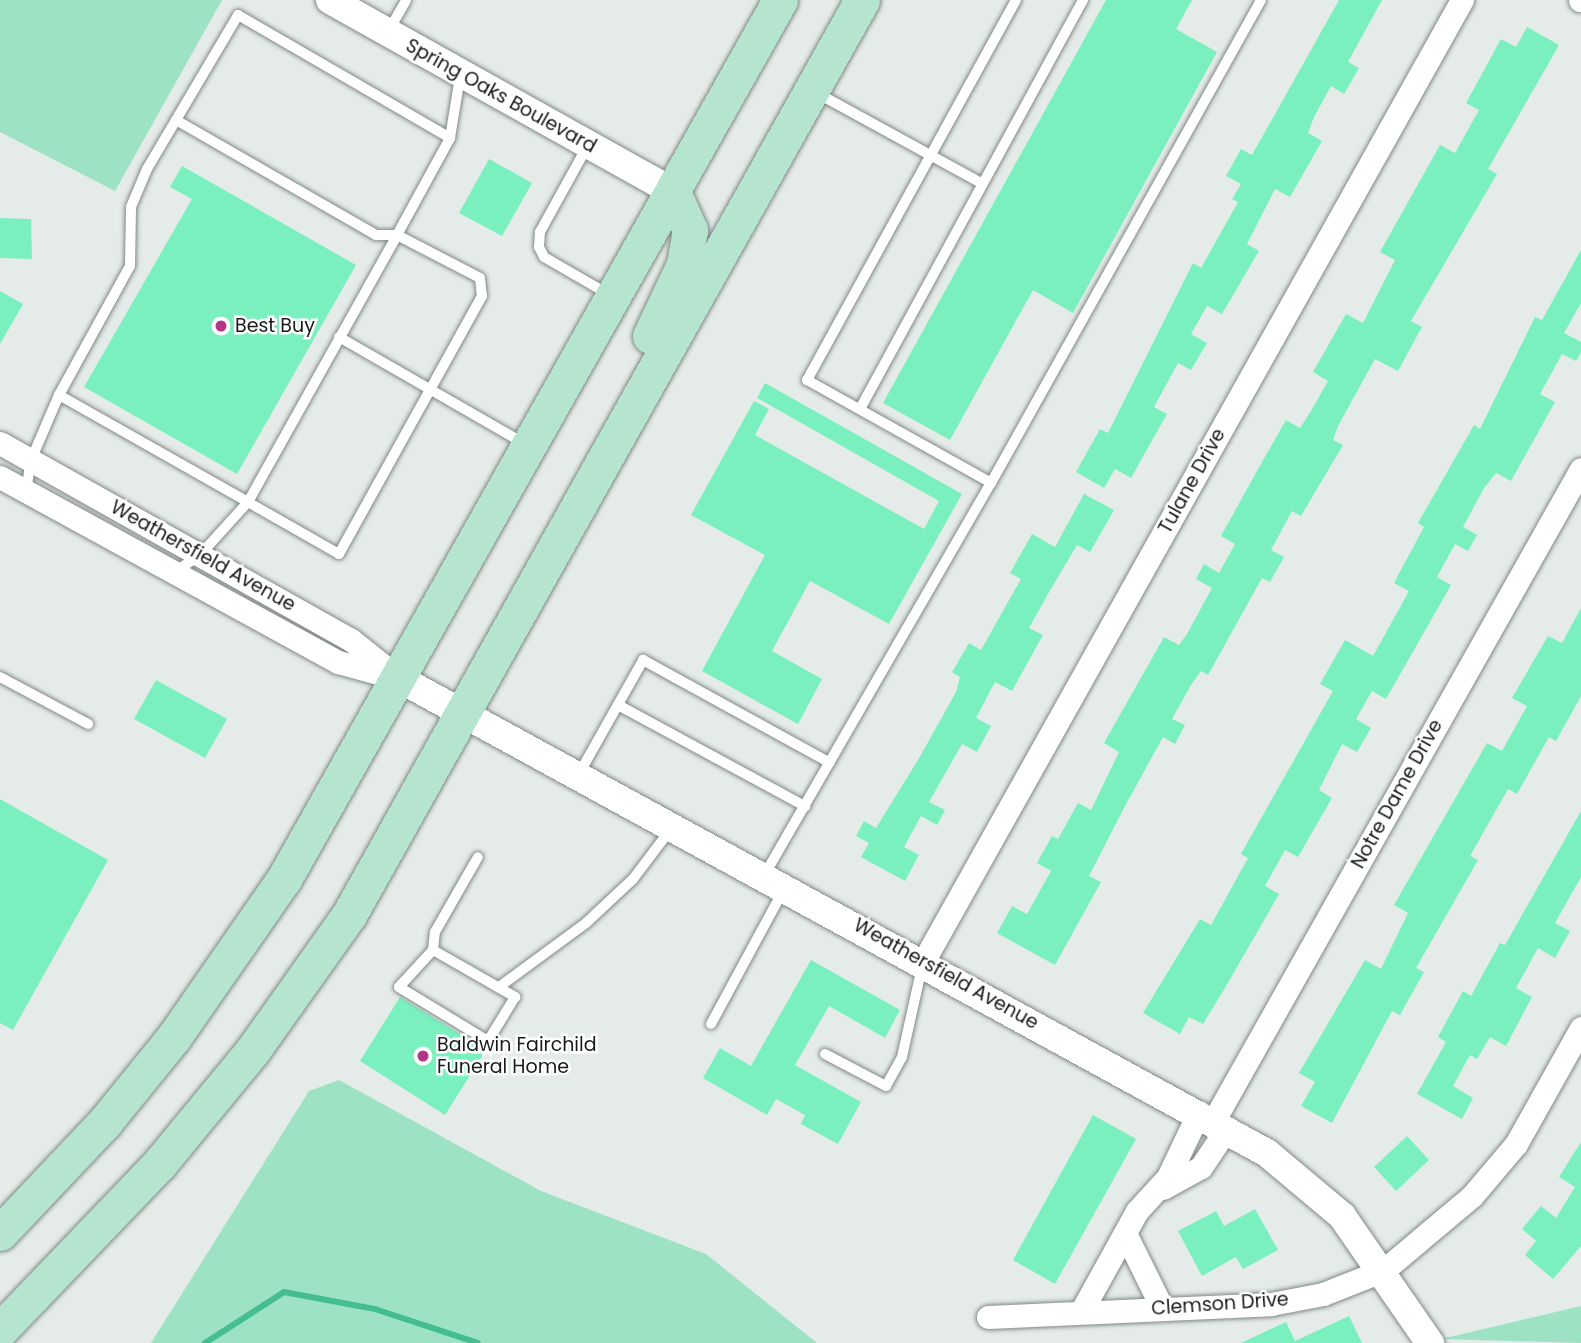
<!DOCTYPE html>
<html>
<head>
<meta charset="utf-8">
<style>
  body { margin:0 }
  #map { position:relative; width:1581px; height:1343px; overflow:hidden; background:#e4ebe8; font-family:Poppins,sans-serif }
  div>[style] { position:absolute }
  .green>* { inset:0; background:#9de3c3 }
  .stream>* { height:6px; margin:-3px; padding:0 3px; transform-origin:3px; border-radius:3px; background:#44bd8f }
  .building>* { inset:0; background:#7bf0bf }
  .roads { filter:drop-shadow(0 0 2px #828985) drop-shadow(0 0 2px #828985) }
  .service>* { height:10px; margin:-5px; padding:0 5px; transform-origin:5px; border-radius:5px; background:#fff }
  .minor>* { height:23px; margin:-11.5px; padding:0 11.5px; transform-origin:11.5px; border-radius:11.5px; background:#fff }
  .tertiary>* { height:28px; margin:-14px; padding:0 14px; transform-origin:14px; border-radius:14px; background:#fff }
  .primary>* { height:35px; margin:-17.5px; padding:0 17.5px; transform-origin:17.5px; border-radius:17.5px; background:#b5e4cf }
  .dots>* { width:19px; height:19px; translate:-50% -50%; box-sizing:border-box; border:4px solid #fff; border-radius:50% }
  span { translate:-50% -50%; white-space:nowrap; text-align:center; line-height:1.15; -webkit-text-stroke:5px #fff; paint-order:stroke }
  .street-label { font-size:19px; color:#181b19 }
  .poi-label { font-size:19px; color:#181b19 }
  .left { translate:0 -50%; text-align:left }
</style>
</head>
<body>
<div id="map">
  <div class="green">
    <i style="clip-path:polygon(0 0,222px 0,115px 191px,0 132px)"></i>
    <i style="clip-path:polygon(339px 1080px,541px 1191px,706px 1254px,817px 1343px,151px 1343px,309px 1091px)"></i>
    <i style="clip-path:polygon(1581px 1306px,1581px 1343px,1441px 1339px)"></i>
  </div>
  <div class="stream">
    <i style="left:205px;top:1343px;width:94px;rotate:-32.8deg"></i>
    <i style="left:284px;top:1292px;width:93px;rotate:10.6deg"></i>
    <i style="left:375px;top:1309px;width:108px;rotate:18.3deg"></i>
  </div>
  <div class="building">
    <i style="clip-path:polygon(1106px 0,1192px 0,1176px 29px,1217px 52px,1073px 313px,1033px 290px,950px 440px,883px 403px)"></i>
    <i style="clip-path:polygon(1339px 0,1382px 0,1348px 62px,1359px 68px,1344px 94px,1331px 86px,1314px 117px,1308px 133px,1322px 141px,1290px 197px,1275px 189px,1247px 244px,1259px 251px,1222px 314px,1207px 306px,1191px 334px,1207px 343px,1191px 370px,1178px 363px,1154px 407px,1167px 414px,1131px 478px,1115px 469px,1104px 488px,1076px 472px,1100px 429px,1108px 433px,1193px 263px,1201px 268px,1238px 202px,1232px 199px,1241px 184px,1226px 176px,1241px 149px,1252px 155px)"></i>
    <i style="clip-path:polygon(1527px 27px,1559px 45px,1488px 169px,1497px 174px,1411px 321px,1422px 327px,1398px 371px,1375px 359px,1338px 426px,1333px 440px,1343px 445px,1301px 516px,1292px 511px,1271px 550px,1284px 557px,1270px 582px,1262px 578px,1208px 675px,1201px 671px,1191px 685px,1172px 719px,1185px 725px,1175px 744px,1163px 737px,1124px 808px,1089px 876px,1101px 882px,1055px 965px,997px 933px,1012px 906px,1027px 914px,1051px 871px,1037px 863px,1052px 836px,1058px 839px,1078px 803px,1091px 810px,1119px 752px,1104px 743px,1164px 637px,1179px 645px,1187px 634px,1212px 588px,1196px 579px,1204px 564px,1219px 573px,1235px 544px,1221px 536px,1257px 471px,1286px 420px,1300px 428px,1311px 411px,1328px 381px,1313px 372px,1346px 314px,1363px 323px,1395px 260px,1380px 252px,1440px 145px,1455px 153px,1479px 110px,1466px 103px,1501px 39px,1516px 47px)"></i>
    <i style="clip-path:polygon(489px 159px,532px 183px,502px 236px,459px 213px)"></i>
    <i style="clip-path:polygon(182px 166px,356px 265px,237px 474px,84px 387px,192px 199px,170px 187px)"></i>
    <i style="clip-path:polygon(0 218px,31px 219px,32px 259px,0 258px)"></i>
    <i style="clip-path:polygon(1581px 250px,1581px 303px,1564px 333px,1581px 342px,1581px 352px,1576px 361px,1562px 354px,1540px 394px,1555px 402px,1511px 481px,1496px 473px,1484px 488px,1463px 527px,1477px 535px,1468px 551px,1455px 544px,1437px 577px,1451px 585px,1386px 699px,1372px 691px,1356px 719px,1371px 728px,1357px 752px,1342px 744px,1319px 790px,1332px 798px,1298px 857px,1285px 850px,1265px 886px,1279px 894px,1225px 988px,1203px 1024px,1189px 1017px,1180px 1034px,1143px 1013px,1200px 919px,1211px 925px,1248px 858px,1241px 854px,1333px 691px,1320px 684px,1345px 640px,1373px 656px,1409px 591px,1394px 583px,1424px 527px,1418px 523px,1474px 425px,1480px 429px,1535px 317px,1542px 320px)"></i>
    <i style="clip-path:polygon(0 291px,23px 304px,0 344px)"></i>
    <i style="clip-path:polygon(765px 383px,962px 494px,889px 624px,810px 581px,772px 651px,822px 679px,798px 724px,702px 671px,765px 555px,691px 515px,754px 401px,769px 409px,755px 435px,924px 529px,939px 501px,757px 398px)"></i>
    <i style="clip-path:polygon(1084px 494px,1114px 510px,1090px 552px,1077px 545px,1048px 594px,1029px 628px,1043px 635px,1012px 691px,995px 682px,976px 718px,991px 726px,977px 752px,962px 744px,929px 802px,945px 810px,937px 825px,921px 816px,904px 847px,919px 855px,905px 881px,861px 857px,869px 843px,856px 836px,864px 821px,876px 828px,918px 760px,956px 692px,960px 677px,952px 672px,969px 643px,981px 650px,1021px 579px,1010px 573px,1032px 534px,1055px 547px)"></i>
    <i style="clip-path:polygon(1581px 608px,1581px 696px,1556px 741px,1549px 737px,1517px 794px,1508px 789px,1470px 856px,1478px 860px,1416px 968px,1424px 972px,1400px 1015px,1392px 1011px,1332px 1123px,1301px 1106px,1315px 1082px,1299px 1073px,1365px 960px,1381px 969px,1408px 913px,1394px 905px,1487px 743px,1502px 751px,1527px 706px,1512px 698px,1548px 636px,1562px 643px)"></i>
    <i style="clip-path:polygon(156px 680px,227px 719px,205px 758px,134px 719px)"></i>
    <i style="clip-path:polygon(0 799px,108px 860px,13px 1030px,0 1023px)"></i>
    <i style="clip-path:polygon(1581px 811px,1581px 877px,1555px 923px,1570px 931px,1555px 958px,1538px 948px,1516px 988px,1532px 997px,1506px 1046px,1490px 1037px,1477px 1059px,1470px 1055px,1453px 1086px,1473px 1098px,1462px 1119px,1417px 1094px,1446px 1042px,1438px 1037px,1463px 991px,1471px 996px,1500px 943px,1505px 945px)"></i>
    <i style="clip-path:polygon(811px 960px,900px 1010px,885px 1038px,829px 1006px,795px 1065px,861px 1102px,838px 1144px,801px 1124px,805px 1115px,776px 1099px,767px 1115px,703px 1078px,720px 1048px,751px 1066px)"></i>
    <i style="clip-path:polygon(400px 997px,486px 1050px,445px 1115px,360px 1061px)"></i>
    <i style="clip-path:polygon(1093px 1115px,1136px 1139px,1055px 1284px,1013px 1260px)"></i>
    <i style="clip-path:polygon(1407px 1136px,1429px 1160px,1396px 1191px,1374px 1167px)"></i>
    <i style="clip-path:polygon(1581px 1142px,1581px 1246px,1553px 1279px,1525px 1255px,1536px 1241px,1522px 1229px,1541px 1206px,1556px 1218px,1575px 1187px,1559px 1177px)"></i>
    <i style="clip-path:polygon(1255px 1209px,1278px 1250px,1243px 1269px,1236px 1257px,1202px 1276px,1178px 1231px,1216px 1211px,1224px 1226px)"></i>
    <i style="clip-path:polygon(1349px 1316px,1362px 1343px,1241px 1343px,1286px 1322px,1295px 1341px)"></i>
  </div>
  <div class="roads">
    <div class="service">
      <i style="left:1016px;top:0;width:434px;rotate:118.8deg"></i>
      <i style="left:807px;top:380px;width:211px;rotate:29.2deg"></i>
      <i style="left:991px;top:483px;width:553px;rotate:-60.79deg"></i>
      <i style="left:389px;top:30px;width:34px;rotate:-60deg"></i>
      <i style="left:817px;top:93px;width:189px;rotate:28.7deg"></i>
      <i style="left:176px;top:120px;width:231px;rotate:29.9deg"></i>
      <i style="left:376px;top:235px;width:21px"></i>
      <i style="left:397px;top:235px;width:111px;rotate:-61.3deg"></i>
      <i style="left:588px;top:145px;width:99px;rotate:118.9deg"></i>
      <i style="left:540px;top:232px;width:15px;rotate:94deg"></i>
      <i style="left:539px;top:247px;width:11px;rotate:63deg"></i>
      <i style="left:544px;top:257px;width:74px;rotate:30deg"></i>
      <i style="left:339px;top:337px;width:215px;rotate:29.9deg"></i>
      <i style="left:59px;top:395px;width:147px;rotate:-61.2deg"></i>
      <i style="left:130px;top:266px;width:59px;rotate:-89deg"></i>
      <i style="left:131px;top:207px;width:41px;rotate:-67.2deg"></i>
      <i style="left:147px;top:169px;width:179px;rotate:-59.4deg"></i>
      <i style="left:238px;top:15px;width:245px;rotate:30.1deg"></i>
      <i style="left:450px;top:138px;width:62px;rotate:-80.7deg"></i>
      <i style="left:860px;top:409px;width:466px;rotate:-61.4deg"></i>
      <i style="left:26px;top:491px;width:31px;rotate:-81deg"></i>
      <i style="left:31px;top:460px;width:71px;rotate:-66.7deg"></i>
      <i style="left:59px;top:395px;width:217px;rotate:29.5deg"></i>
      <i style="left:248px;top:502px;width:306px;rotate:-60.8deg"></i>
      <i style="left:397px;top:235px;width:93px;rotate:27.4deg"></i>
      <i style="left:480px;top:278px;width:18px;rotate:84deg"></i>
      <i style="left:482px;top:296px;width:295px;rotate:119deg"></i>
      <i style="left:339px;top:554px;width:105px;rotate:-150.3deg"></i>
      <i style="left:248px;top:502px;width:72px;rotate:132.2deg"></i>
      <i style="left:200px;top:555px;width:29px;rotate:146deg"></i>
      <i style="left:0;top:677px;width:100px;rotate:28.1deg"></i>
      <i style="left:618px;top:705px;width:213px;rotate:28.4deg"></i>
      <i style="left:580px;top:772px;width:129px;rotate:-60.6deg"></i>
      <i style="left:643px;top:660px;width:213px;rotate:28.8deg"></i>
      <i style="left:765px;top:874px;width:452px;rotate:-60deg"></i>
      <i style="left:433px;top:950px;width:95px;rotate:29.8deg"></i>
      <i style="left:515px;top:997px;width:52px;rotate:121.5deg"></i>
      <i style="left:488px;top:1041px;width:104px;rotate:-148.8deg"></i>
      <i style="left:399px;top:987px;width:50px;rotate:-47.4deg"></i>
      <i style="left:433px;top:950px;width:18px;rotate:-84deg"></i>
      <i style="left:435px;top:932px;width:86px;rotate:-60.2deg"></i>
      <i style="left:499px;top:987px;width:108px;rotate:-36.3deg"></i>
      <i style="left:586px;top:923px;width:64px;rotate:-43.1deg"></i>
      <i style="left:633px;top:879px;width:63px;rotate:-52.8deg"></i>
      <i style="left:711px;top:1024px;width:151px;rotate:-61.6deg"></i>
      <i style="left:825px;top:1054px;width:69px;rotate:27.7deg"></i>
      <i style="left:886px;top:1086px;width:33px;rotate:-61deg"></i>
      <i style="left:902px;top:1057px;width:92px;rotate:-77.5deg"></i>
    </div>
    <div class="minor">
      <i style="left:1580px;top:0;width:1px"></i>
      <i style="left:0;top:443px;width:403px;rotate:29.3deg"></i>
      <i style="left:351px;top:640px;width:63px;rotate:38.5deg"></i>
      <i style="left:0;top:477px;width:385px;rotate:28.7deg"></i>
      <i style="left:338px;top:662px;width:56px;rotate:15.5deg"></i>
      <i style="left:923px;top:962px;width:1103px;rotate:-60.74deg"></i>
      <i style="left:1214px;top:1120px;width:747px;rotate:-60.59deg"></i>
      <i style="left:1163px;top:1188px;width:43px;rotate:-28.9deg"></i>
      <i style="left:1201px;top:1167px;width:47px;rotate:-56.3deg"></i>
      <i style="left:1125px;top:1233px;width:84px;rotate:63.7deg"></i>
      <i style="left:1081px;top:1312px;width:115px;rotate:-61deg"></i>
      <i style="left:1137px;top:1211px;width:46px;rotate:-47.6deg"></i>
      <i style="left:1168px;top:1177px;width:72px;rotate:-64.5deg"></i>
      <i style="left:988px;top:1317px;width:283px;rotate:-2.6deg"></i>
      <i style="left:1271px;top:1304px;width:53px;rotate:-10.9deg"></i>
      <i style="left:1323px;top:1294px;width:66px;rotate:-21.5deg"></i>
      <i style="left:1384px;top:1270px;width:115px;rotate:-40.1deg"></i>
      <i style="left:1472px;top:1196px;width:68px;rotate:-49.8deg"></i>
      <i style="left:1516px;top:1144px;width:133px;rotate:-60.7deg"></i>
    </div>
    <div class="tertiary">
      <i style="left:330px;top:0;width:393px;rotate:29.2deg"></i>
      <i style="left:400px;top:679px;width:988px;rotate:28.67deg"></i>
      <i style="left:1267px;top:1153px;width:98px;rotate:40deg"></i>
      <i style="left:1342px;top:1216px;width:155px;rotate:55.3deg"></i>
    </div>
    <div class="primary">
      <i style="left:650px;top:336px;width:80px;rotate:-64.7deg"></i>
      <i style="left:684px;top:264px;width:35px;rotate:-80deg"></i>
      <i style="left:690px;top:230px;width:42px;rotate:-114.1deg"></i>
      <i style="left:0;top:1233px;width:153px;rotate:-46.6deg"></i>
      <i style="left:105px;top:1122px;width:109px;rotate:-50.9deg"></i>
      <i style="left:174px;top:1037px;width:193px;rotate:-55.2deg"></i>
      <i style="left:284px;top:879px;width:1009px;rotate:-60.56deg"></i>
      <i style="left:0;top:1330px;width:231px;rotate:-46.2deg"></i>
      <i style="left:160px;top:1163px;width:146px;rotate:-50.5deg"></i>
      <i style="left:253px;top:1050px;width:166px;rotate:-54.6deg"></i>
      <i style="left:349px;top:915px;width:1049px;rotate:-60.72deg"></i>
    </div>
  </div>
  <div class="dots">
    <i style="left:221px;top:326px;background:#b23688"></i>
    <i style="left:423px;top:1056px;background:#b23688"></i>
  </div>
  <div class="street-label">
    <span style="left:501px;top:96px;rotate:29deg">Spring Oaks Boulevard</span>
    <span style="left:1192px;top:481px;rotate:-61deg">Tulane Drive</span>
    <span style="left:203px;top:556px;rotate:29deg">Weathersfield Avenue</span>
    <span style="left:1397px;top:794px;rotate:-61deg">Notre Dame Drive</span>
    <span style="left:946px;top:974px;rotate:29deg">Weathersfield Avenue</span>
    <span style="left:1220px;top:1304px;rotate:-4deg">Clemson Drive</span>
  </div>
  <div class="poi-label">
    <span class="left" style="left:235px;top:326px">Best Buy</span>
    <span class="left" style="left:437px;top:1056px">Baldwin Fairchild<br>Funeral Home</span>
  </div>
</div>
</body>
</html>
